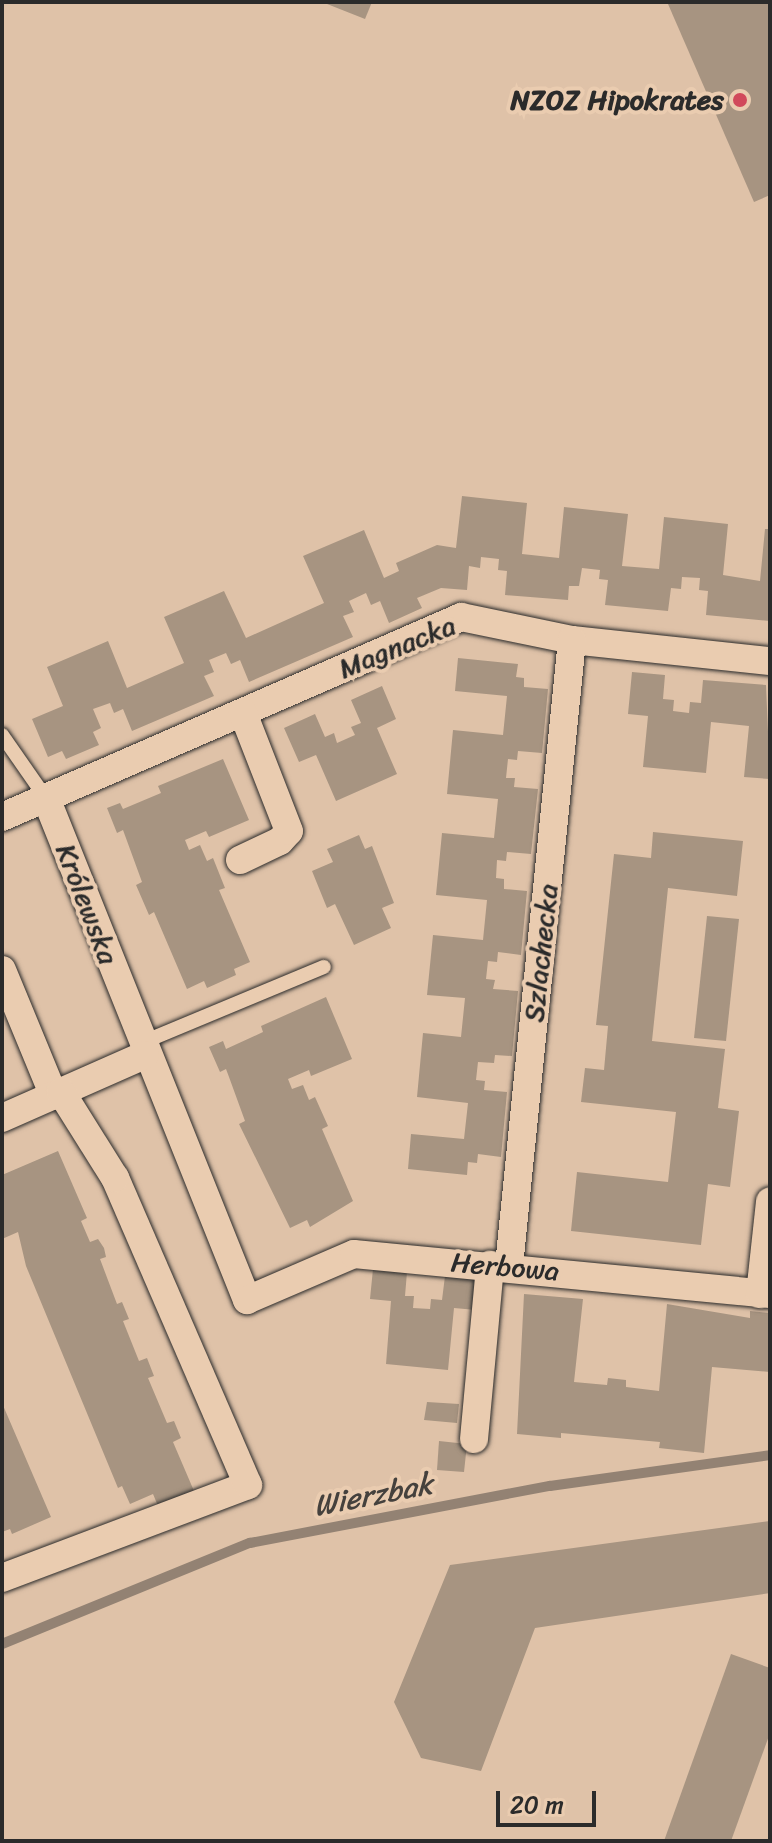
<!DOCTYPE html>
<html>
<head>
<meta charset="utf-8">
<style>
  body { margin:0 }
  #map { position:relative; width:772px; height:1843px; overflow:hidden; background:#dfc2a8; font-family:Sriracha,sans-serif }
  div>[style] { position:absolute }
  .stream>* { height:10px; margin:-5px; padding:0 5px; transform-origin:5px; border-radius:5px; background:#938273 }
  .building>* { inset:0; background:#a79481 }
  .roads { filter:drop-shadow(0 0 2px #2b2b2b) drop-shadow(0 0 2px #2b2b2b) }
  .service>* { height:14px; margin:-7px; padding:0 7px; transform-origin:7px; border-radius:7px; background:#eaccb0 }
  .minor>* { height:28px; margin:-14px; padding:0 14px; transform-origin:14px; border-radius:14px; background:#eaccb0 }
  .dots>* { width:22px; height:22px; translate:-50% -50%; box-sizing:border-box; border:4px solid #eaccb0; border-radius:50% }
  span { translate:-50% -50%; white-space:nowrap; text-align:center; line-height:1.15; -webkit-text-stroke:8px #eaccb0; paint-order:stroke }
  .poi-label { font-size:28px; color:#2b2b2b; font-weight:700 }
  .right { translate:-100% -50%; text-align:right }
  .street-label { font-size:28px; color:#2b2b2b }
  .water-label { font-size:30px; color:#45413d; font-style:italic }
  .frame { position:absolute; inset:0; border:4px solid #2b2b2b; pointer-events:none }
  .scale { position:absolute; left:496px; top:1791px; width:100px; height:36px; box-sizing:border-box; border:4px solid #2b2b2b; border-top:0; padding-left:10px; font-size:24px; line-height:28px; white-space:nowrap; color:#2b2b2b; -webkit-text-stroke:6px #eaccb0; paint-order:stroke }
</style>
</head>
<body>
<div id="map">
  <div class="stream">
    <i style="left:2px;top:1644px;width:268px;rotate:-22.2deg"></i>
    <i style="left:250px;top:1543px;width:305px;rotate:-10.8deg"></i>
    <i style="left:550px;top:1486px;width:222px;rotate:-8deg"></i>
  </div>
  <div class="building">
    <i style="clip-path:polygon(322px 2px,372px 2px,365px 19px)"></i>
    <i style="clip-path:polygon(673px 2px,770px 2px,770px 195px,754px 202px,668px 4px)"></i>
    <i style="clip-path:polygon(462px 496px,527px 503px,522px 554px,559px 558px,564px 507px,628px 514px,622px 566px,659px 569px,664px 517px,728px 524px,723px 575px,760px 581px,765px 529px,770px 529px,770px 621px,706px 615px,708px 591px,699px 590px,700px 578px,682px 577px,681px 589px,671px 588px,668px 611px,605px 605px,608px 580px,599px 579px,600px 570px,582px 568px,579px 586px,569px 586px,568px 600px,505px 595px,507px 571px,498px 570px,499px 559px,481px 557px,480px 568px,469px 566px,467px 590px,441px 588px,417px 598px,422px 608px,389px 623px,380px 601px,371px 605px,366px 593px,349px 601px,354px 612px,343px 616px,353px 637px,249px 682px,240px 660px,231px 664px,226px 653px,209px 660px,214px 672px,204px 676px,214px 696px,132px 731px,123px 709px,114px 713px,110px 703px,93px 709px,101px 728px,93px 732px,99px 745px,66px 759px,62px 751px,48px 757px,32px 719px,63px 706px,47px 667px,108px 641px,127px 688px,184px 663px,164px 617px,224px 591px,246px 638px,324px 603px,303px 556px,364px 530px,384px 578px,399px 571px,396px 563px,437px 545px,456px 548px)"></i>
    <i style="clip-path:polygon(458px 658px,518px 664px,516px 677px,524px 678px,524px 687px,548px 689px,542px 753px,518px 751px,517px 760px,508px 759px,506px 778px,515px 778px,514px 787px,538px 789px,531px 854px,507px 852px,506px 861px,497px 860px,496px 878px,504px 879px,504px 889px,527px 891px,521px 955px,498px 952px,497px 962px,488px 961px,486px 979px,495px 980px,493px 989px,518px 991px,512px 1056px,495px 1055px,494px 1063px,478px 1062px,476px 1080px,485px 1081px,484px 1090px,507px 1092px,501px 1157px,478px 1154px,477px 1163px,468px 1162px,467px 1175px,408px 1169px,411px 1134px,464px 1139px,468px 1103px,417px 1097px,423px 1033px,461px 1037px,465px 998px,427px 995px,433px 935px,483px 940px,487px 900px,436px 895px,442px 833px,494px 838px,498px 799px,447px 794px,453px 730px,503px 735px,507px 696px,455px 691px)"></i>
    <i style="clip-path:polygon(632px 672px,665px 675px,663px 699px,674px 700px,673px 711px,689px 713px,690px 702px,701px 703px,703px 680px,766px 685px,770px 779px,744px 777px,749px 726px,711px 722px,706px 773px,643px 767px,648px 716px,628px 714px)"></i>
    <i style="clip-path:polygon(382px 686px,396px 719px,377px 728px,397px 774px,336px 801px,316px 755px,299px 762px,284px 728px,315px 714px,325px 737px,334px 733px,337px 743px,355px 735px,351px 727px,361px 723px,351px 700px)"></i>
    <i style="clip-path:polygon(223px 759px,249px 820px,209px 837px,206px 831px,185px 840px,189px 850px,200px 845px,207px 861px,213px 858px,225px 888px,219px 890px,250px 962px,234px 969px,236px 975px,207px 988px,204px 981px,187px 989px,154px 912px,149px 915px,136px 885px,142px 882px,123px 830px,117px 833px,107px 808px,120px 803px,123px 809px,161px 793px,158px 786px)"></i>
    <i style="clip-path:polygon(653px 832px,743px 841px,737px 896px,668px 888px,652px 1041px,725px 1049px,718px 1108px,739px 1111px,730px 1187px,708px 1184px,701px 1245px,571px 1231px,577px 1172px,668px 1182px,676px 1112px,581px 1102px,585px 1068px,604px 1070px,608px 1026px,596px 1025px,614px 854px,651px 858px)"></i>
    <i style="clip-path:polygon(359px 835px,365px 849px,372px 846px,394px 903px,382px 908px,391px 928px,354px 945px,335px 904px,327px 908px,312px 871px,333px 862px,327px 849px)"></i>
    <i style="clip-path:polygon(707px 916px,739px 919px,726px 1041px,694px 1038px)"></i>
    <i style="clip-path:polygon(326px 997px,352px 1059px,311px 1076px,309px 1070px,288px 1079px,292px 1089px,303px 1085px,309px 1100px,315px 1097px,328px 1126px,322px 1129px,353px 1201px,310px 1227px,307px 1220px,290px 1228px,239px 1124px,245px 1121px,229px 1077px,226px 1069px,220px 1072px,209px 1047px,223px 1041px,226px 1049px,263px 1032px,261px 1026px)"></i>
    <i style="clip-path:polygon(58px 1151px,87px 1218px,81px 1221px,90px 1242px,98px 1239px,104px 1248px,106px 1257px,100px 1259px,117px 1304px,122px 1302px,129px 1319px,123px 1321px,139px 1361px,147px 1358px,154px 1376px,148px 1378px,167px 1423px,174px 1421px,181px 1438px,173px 1442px,194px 1491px,158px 1506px,153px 1494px,130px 1504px,122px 1486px,118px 1488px,26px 1266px,18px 1232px,2px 1239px,2px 1175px)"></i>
    <i style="clip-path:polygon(373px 1269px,407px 1272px,405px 1296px,414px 1296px,413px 1308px,430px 1309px,431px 1299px,442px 1300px,445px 1276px,479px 1279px,476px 1310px,454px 1308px,448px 1370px,386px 1364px,391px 1301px,370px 1299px)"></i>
    <i style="clip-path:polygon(524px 1294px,583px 1299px,574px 1382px,607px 1385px,608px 1378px,626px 1380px,626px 1387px,659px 1391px,667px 1304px,750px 1318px,750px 1311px,770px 1313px,770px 1372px,712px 1367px,704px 1453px,659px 1448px,660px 1442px,561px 1433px,561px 1438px,517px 1434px)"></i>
    <i style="clip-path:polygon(427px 1402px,459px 1404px,457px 1423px,424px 1420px)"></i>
    <i style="clip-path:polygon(2px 1403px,51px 1517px,12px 1534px,10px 1529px,2px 1532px)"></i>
    <i style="clip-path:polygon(439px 1441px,467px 1444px,464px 1472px,437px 1470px)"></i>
    <i style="clip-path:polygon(770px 1521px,770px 1593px,535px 1628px,481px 1771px,421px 1758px,394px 1702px,450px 1565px)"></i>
    <i style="clip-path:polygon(731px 1654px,770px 1668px,770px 1733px,731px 1841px,664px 1841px)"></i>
  </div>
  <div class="roads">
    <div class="service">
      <i style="left:2px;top:735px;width:77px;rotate:55.1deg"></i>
      <i style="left:141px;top:1043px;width:198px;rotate:-22.6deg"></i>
    </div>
    <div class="minor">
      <i style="left:46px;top:798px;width:541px;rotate:68.18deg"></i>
      <i style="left:247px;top:1300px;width:116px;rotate:-23.3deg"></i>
      <i style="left:354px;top:1254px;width:418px;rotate:5.5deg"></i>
      <i style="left:2px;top:817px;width:501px;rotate:-23.54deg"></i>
      <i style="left:461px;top:617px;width:113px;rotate:11.7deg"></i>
      <i style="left:572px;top:640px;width:199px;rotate:6.1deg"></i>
      <i style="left:240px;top:860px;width:44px;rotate:-25.4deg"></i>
      <i style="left:280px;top:841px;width:13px;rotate:-48deg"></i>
      <i style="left:289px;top:831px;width:127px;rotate:-111.3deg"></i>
      <i style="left:2px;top:970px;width:136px;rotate:67.6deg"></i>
      <i style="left:2px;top:1118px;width:156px;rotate:-23.8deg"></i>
      <i style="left:509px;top:1266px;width:629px;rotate:-84.25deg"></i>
      <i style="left:760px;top:1294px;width:93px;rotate:-83.8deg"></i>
      <i style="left:474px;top:1439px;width:175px;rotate:-84.7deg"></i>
      <i style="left:2px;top:1578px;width:263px;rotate:-20.7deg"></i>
      <i style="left:248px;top:1485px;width:335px;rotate:-113.4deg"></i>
      <i style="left:115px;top:1178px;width:102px;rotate:-122.1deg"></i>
    </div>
  </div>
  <div class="dots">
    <i style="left:740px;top:100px;background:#d1495b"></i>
  </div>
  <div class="poi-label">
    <span class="right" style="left:724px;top:100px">NZOZ Hipokrates</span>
  </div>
  <div class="street-label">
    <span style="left:397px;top:647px;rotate:-22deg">Magnacka</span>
    <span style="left:87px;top:904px;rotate:69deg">Królewska</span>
    <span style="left:541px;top:953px;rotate:-84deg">Szlachecka</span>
    <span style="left:505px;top:1267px;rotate:5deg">Herbowa</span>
  </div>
  <div class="water-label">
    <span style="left:373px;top:1495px;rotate:-11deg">Wierzbak</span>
  </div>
  <div class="frame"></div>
  <div class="scale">20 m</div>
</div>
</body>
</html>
